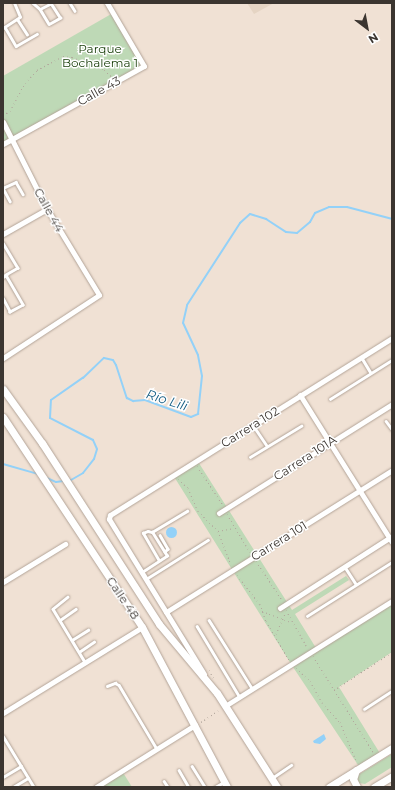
<!DOCTYPE html>
<html>
<head>
<meta charset="utf-8">
<style>
  body { margin:0 }
  #map { position:relative; width:395px; height:790px; overflow:hidden; background:#f0e1d4; font-family:Montserrat,sans-serif }
  div>[style] { position:absolute }
  .industrial>* { inset:0; background:#e5d4c3 }
  .green>* { inset:0; background:#bed9b6 }
  .water>* { inset:0; background:#93d1f8 }
  .round { border-radius:50% }
  .stream>* { height:2px; margin:-1px; padding:0 1px; transform-origin:1px; border-radius:1px; background:#93d1f8 }
  .path>* { height:1px; margin-top:-0.5px; transform-origin:0; background:repeating-linear-gradient(90deg,#b1a59b 0 1px,transparent 0 4px) }
  .roads { filter:drop-shadow(0 0 1px #b3a498) drop-shadow(0 0 1px #b3a498) }
  .lane>* { height:2.5px; margin:-1.25px; padding:0 1.25px; transform-origin:1.25px; border-radius:1.25px; background:#fff }
  .street>* { height:5px; margin:-2.5px; padding:0 2.5px; transform-origin:2.5px; border-radius:2.5px; background:#fff }
  .secondary>* { height:7px; margin:-3.5px; padding:0 3.5px; transform-origin:3.5px; border-radius:3.5px; background:#fff }
  span { translate:-50% -50%; white-space:nowrap; text-align:center; line-height:1.15; -webkit-text-stroke:3px #fff; paint-order:stroke }
  .park-label { font-size:12px; color:#153c06 }
  .street-label { font-size:12px; color:#3b3530 }
  .water-label { font-size:13px; color:#145d83; font-style:italic }
  .frame { position:absolute; inset:0; border:4px solid #3b3530; pointer-events:none }
  .north { position:absolute; left:347px; top:8px; width:40px; height:40px; -webkit-text-stroke:3px #fff; paint-order:stroke; rotate:148deg; font-size:11px; font-weight:700; line-height:16px; text-align:center; color:#3b3530 }
  .north::after { content:''; display:block; margin:auto; width:14px; height:18px; background:#3b3530; clip-path:polygon(50% 0,100% 100%,50% 72%,0 100%) }
</style>
</head>
<body>
<div id="map">
  <div class="industrial">
    <i style="clip-path:polygon(247px 3px,274px 3px,254px 14px)"></i>
  </div>
  <div class="green">
    <i style="clip-path:polygon(113px 13px,144px 66px,3px 144px,3px 76px)"></i>
    <i style="clip-path:polygon(197px 460px,292px 610px,346px 576px,349px 580px,295px 614px,316px 648px,392px 601px,392px 652px,339px 687px,381px 755px,360px 768px,291px 664px,173px 475px)"></i>
    <i style="clip-path:polygon(392px 754px,392px 767px,365px 784px,359px 783px,356px 779px,358px 775px)"></i>
    <i style="clip-path:polygon(122px 771px,132px 787px,97px 787px)"></i>
  </div>
  <div class="water">
    <i class="round" style="left:165.5px;top:526.5px;width:11px;height:11px"></i>
    <i style="clip-path:polygon(324px 734px,326px 739px,320px 744px,314px 743px,313px 741px)"></i>
  </div>
  <div class="stream">
    <i style="left:3px;top:464px;width:35px;rotate:16deg"></i>
    <i style="left:47px;top:478px;width:10px;rotate:24deg"></i>
    <i style="left:56px;top:482px;width:15px;rotate:-8deg"></i>
    <i style="left:71px;top:480px;width:14px;rotate:-30deg"></i>
    <i style="left:83px;top:473px;width:18px;rotate:-52deg"></i>
    <i style="left:94px;top:459px;width:10px;rotate:-73deg"></i>
    <i style="left:97px;top:449px;width:10px;rotate:-114deg"></i>
    <i style="left:93px;top:440px;width:48px;rotate:-152.9deg"></i>
    <i style="left:50px;top:418px;width:18px;rotate:-87deg"></i>
    <i style="left:51px;top:400px;width:39px;rotate:-35deg"></i>
    <i style="left:83px;top:378px;width:29px;rotate:-44deg"></i>
    <i style="left:104px;top:358px;width:9px;rotate:13deg"></i>
    <i style="left:113px;top:360px;width:6px;rotate:59deg"></i>
    <i style="left:116px;top:365px;width:35px;rotate:72deg"></i>
    <i style="left:127px;top:398px;width:7px;rotate:27deg"></i>
    <i style="left:133px;top:401px;width:12px;rotate:-5deg"></i>
    <i style="left:145px;top:400px;width:49px;rotate:20.3deg"></i>
    <i style="left:191px;top:417px;width:8px;rotate:-23deg"></i>
    <i style="left:198px;top:414px;width:38px;rotate:-84deg"></i>
    <i style="left:202px;top:376px;width:21px;rotate:-101deg"></i>
    <i style="left:198px;top:355px;width:35px;rotate:-115deg"></i>
    <i style="left:183px;top:323px;width:18px;rotate:-77deg"></i>
    <i style="left:187px;top:305px;width:98px;rotate:-57.1deg"></i>
    <i style="left:240px;top:223px;width:13px;rotate:-42deg"></i>
    <i style="left:250px;top:214px;width:17px;rotate:17deg"></i>
    <i style="left:266px;top:219px;width:24px;rotate:33deg"></i>
    <i style="left:286px;top:232px;width:11px;rotate:5deg"></i>
    <i style="left:297px;top:233px;width:17px;rotate:-40deg"></i>
    <i style="left:310px;top:222px;width:10px;rotate:-61deg"></i>
    <i style="left:315px;top:213px;width:15px;rotate:-23deg"></i>
    <i style="left:329px;top:207px;width:18px"></i>
    <i style="left:347px;top:207px;width:47px;rotate:14.9deg"></i>
  </div>
  <div class="path">
    <i style="left:3px;top:115px;width:8px;rotate:-30deg"></i>
    <i style="left:10px;top:111px;width:32px;rotate:-62deg"></i>
    <i style="left:25px;top:83px;width:18px;rotate:-47deg"></i>
    <i style="left:37px;top:70px;width:30px;rotate:-28deg"></i>
    <i style="left:63px;top:56px;width:9px;rotate:6deg"></i>
    <i style="left:72px;top:57px;width:35px;rotate:22deg"></i>
    <i style="left:104px;top:70px;width:11px;rotate:41deg"></i>
    <i style="left:197px;top:466px;width:47px;rotate:56.3deg"></i>
    <i style="left:178px;top:479px;width:13px;rotate:42deg"></i>
    <i style="left:188px;top:488px;width:25px;rotate:67deg"></i>
    <i style="left:198px;top:511px;width:28px;rotate:45deg"></i>
    <i style="left:218px;top:531px;width:36px;rotate:69deg"></i>
    <i style="left:227px;top:514px;width:44px;rotate:58.8deg"></i>
    <i style="left:218px;top:531px;width:15px;rotate:-11deg"></i>
    <i style="left:256px;top:561px;width:47px;rotate:56.3deg"></i>
    <i style="left:237px;top:575px;width:37px;rotate:52deg"></i>
    <i style="left:260px;top:604px;width:18px;rotate:71deg"></i>
    <i style="left:266px;top:621px;width:45px;rotate:59.5deg"></i>
    <i style="left:286px;top:610px;width:43px;rotate:60.4deg"></i>
    <i style="left:262px;top:611px;width:31px;rotate:21deg"></i>
    <i style="left:276px;top:634px;width:22px;rotate:-66deg"></i>
    <i style="left:313px;top:656px;width:113px;rotate:58deg"></i>
    <i style="left:296px;top:668px;width:19px;rotate:43deg"></i>
    <i style="left:310px;top:681px;width:25px;rotate:61deg"></i>
    <i style="left:322px;top:703px;width:26px;rotate:47deg"></i>
    <i style="left:340px;top:722px;width:44px;rotate:67.5deg"></i>
    <i style="left:209px;top:670px;width:10px;rotate:61deg"></i>
    <i style="left:334px;top:690px;width:69px;rotate:-33.2deg"></i>
    <i style="left:201px;top:722px;width:23px;rotate:-34deg"></i>
  </div>
  <div class="roads">
    <div class="lane">
      <i style="left:33px;top:3px;width:9px;rotate:41deg"></i>
      <i style="left:40px;top:9px;width:11px;rotate:-27deg"></i>
      <i style="left:70px;top:3px;width:9px;rotate:58deg"></i>
      <i style="left:40px;top:9px;width:17px;rotate:59deg"></i>
      <i style="left:49px;top:24px;width:13px;rotate:-29deg"></i>
      <i style="left:60px;top:18px;width:17px;rotate:-123deg"></i>
      <i style="left:18px;top:20px;width:17px;rotate:57deg"></i>
      <i style="left:5px;top:27px;width:22px;rotate:60deg"></i>
      <i style="left:16px;top:46px;width:24px;rotate:-30deg"></i>
      <i style="left:3px;top:28px;width:20px;rotate:-33deg"></i>
      <i style="left:20px;top:17px;width:15px;rotate:-113deg"></i>
      <i style="left:3px;top:188px;width:14px;rotate:-25deg"></i>
      <i style="left:16px;top:182px;width:14px;rotate:60deg"></i>
      <i style="left:3px;top:188px;width:15px;rotate:62deg"></i>
      <i style="left:3px;top:243px;width:29px;rotate:59deg"></i>
      <i style="left:18px;top:268px;width:14px;rotate:150deg"></i>
      <i style="left:3px;top:277px;width:4px;rotate:-34deg"></i>
      <i style="left:6px;top:275px;width:34px;rotate:60deg"></i>
      <i style="left:23px;top:305px;width:15px;rotate:152deg"></i>
      <i style="left:10px;top:312px;width:15px;rotate:-118deg"></i>
      <i style="left:362px;top:358px;width:17px;rotate:59deg"></i>
      <i style="left:330px;top:399px;width:73px;rotate:-32.2deg"></i>
      <i style="left:386px;top:421px;width:10px;rotate:53deg"></i>
      <i style="left:253px;top:425px;width:25px;rotate:56deg"></i>
      <i style="left:250px;top:457px;width:60px;rotate:-31.3deg"></i>
      <i style="left:160px;top:535px;width:16px;rotate:60deg"></i>
      <i style="left:168px;top:549px;width:4px;rotate:135deg"></i>
      <i style="left:159px;top:561px;width:32px;rotate:-120deg"></i>
      <i style="left:143px;top:533px;width:5px;rotate:-22deg"></i>
      <i style="left:148px;top:531px;width:4px;rotate:14deg"></i>
      <i style="left:152px;top:532px;width:41px;rotate:-31deg"></i>
      <i style="left:345px;top:567px;width:20px;rotate:57deg"></i>
      <i style="left:142px;top:572px;width:30px;rotate:-33deg"></i>
      <i style="left:167px;top:556px;width:28px;rotate:-122deg"></i>
      <i style="left:146px;top:579px;width:73px;rotate:-32.2deg"></i>
      <i style="left:68px;top:597px;width:19px;rotate:141deg"></i>
      <i style="left:53px;top:609px;width:62px;rotate:58.9deg"></i>
      <i style="left:307px;top:616px;width:101px;rotate:-32.4deg"></i>
      <i style="left:60px;top:620px;width:19px;rotate:-35deg"></i>
      <i style="left:209px;top:620px;width:80px;rotate:57.7deg"></i>
      <i style="left:197px;top:626px;width:82px;rotate:59deg"></i>
      <i style="left:72px;top:640px;width:19px;rotate:-32deg"></i>
      <i style="left:79px;top:652px;width:18px;rotate:-34deg"></i>
      <i style="left:107px;top:686px;width:9px;rotate:-21deg"></i>
      <i style="left:115px;top:683px;width:4px;rotate:27deg"></i>
      <i style="left:119px;top:685px;width:74px;rotate:59.3deg"></i>
      <i style="left:364px;top:709px;width:33px;rotate:-33deg"></i>
      <i style="left:3px;top:736px;width:60px;rotate:58.7deg"></i>
      <i style="left:192px;top:766px;width:25px;rotate:58deg"></i>
      <i style="left:179px;top:770px;width:20px;rotate:60deg"></i>
      <i style="left:3px;top:777px;width:21px;rotate:-31deg"></i>
      <i style="left:272px;top:778px;width:23px;rotate:-34deg"></i>
      <i style="left:164px;top:781px;width:7px;rotate:56deg"></i>
      <i style="left:13px;top:787px;width:17px;rotate:-31deg"></i>
      <i style="left:215px;top:787px;width:10px;rotate:-29deg"></i>
    </div>
    <div class="street">
      <i style="left:3px;top:122px;width:97px;rotate:63.2deg"></i>
      <i style="left:47px;top:209px;width:100px;rotate:58.8deg"></i>
      <i style="left:99px;top:295px;width:115px;rotate:146.7deg"></i>
      <i style="left:3px;top:144px;width:161px;rotate:-29deg"></i>
      <i style="left:144px;top:66px;width:73px;rotate:-120.4deg"></i>
      <i style="left:3px;top:234px;width:51px;rotate:-29.6deg"></i>
      <i style="left:300px;top:395px;width:173px;rotate:58deg"></i>
      <i style="left:219px;top:513px;width:204px;rotate:-32.2deg"></i>
      <i style="left:3px;top:582px;width:73px;rotate:-31.5deg"></i>
      <i style="left:280px;top:608px;width:133px;rotate:-32.7deg"></i>
      <i style="left:166px;top:612px;width:267px;rotate:-32.1deg"></i>
      <i style="left:204px;top:674px;width:182px;rotate:-121.5deg"></i>
      <i style="left:109px;top:519px;width:4px;rotate:-76deg"></i>
      <i style="left:110px;top:515px;width:333px;rotate:-32.1deg"></i>
      <i style="left:225px;top:706px;width:197px;rotate:-32.2deg"></i>
      <i style="left:3px;top:713px;width:163px;rotate:-31.7deg"></i>
      <i style="left:96px;top:787px;width:117px;rotate:-32.1deg"></i>
    </div>
    <div class="secondary">
      <i style="left:3px;top:389px;width:67px;rotate:54.2deg"></i>
      <i style="left:42px;top:443px;width:216px;rotate:57.1deg"></i>
      <i style="left:159px;top:624px;width:90px;rotate:50deg"></i>
      <i style="left:217px;top:693px;width:112px;rotate:57.4deg"></i>
      <i style="left:3px;top:417px;width:252px;rotate:56.5deg"></i>
      <i style="left:142px;top:627px;width:181px;rotate:62deg"></i>
      <i style="left:356px;top:770px;width:9px;rotate:108deg"></i>
      <i style="left:353px;top:779px;width:9px;rotate:63deg"></i>
      <i style="left:329px;top:787px;width:74px;rotate:-31.8deg"></i>
      <i style="left:374px;top:787px;width:21px;rotate:-31deg"></i>
    </div>
  </div>
  <div class="park-label">
    <span style="left:100px;top:56px">Parque<br>Bochalema 1</span>
  </div>
  <div class="street-label">
    <span style="left:99px;top:91px;rotate:-29deg">Calle 43</span>
    <span style="left:49px;top:210px;rotate:61deg">Calle 44</span>
    <span style="left:250px;top:427px;rotate:-32deg">Carrera 102</span>
    <span style="left:305px;top:458px;rotate:-33deg">Carrera 101A</span>
    <span style="left:279px;top:541px;rotate:-32deg">Carrera 101</span>
    <span style="left:123px;top:598px;rotate:56deg">Calle 48</span>
  </div>
  <div class="water-label">
    <span style="left:167px;top:400px;rotate:18deg">Río Lili</span>
  </div>
  <div class="frame"></div>
  <div class="north">N</div>
</div>
</body>
</html>
